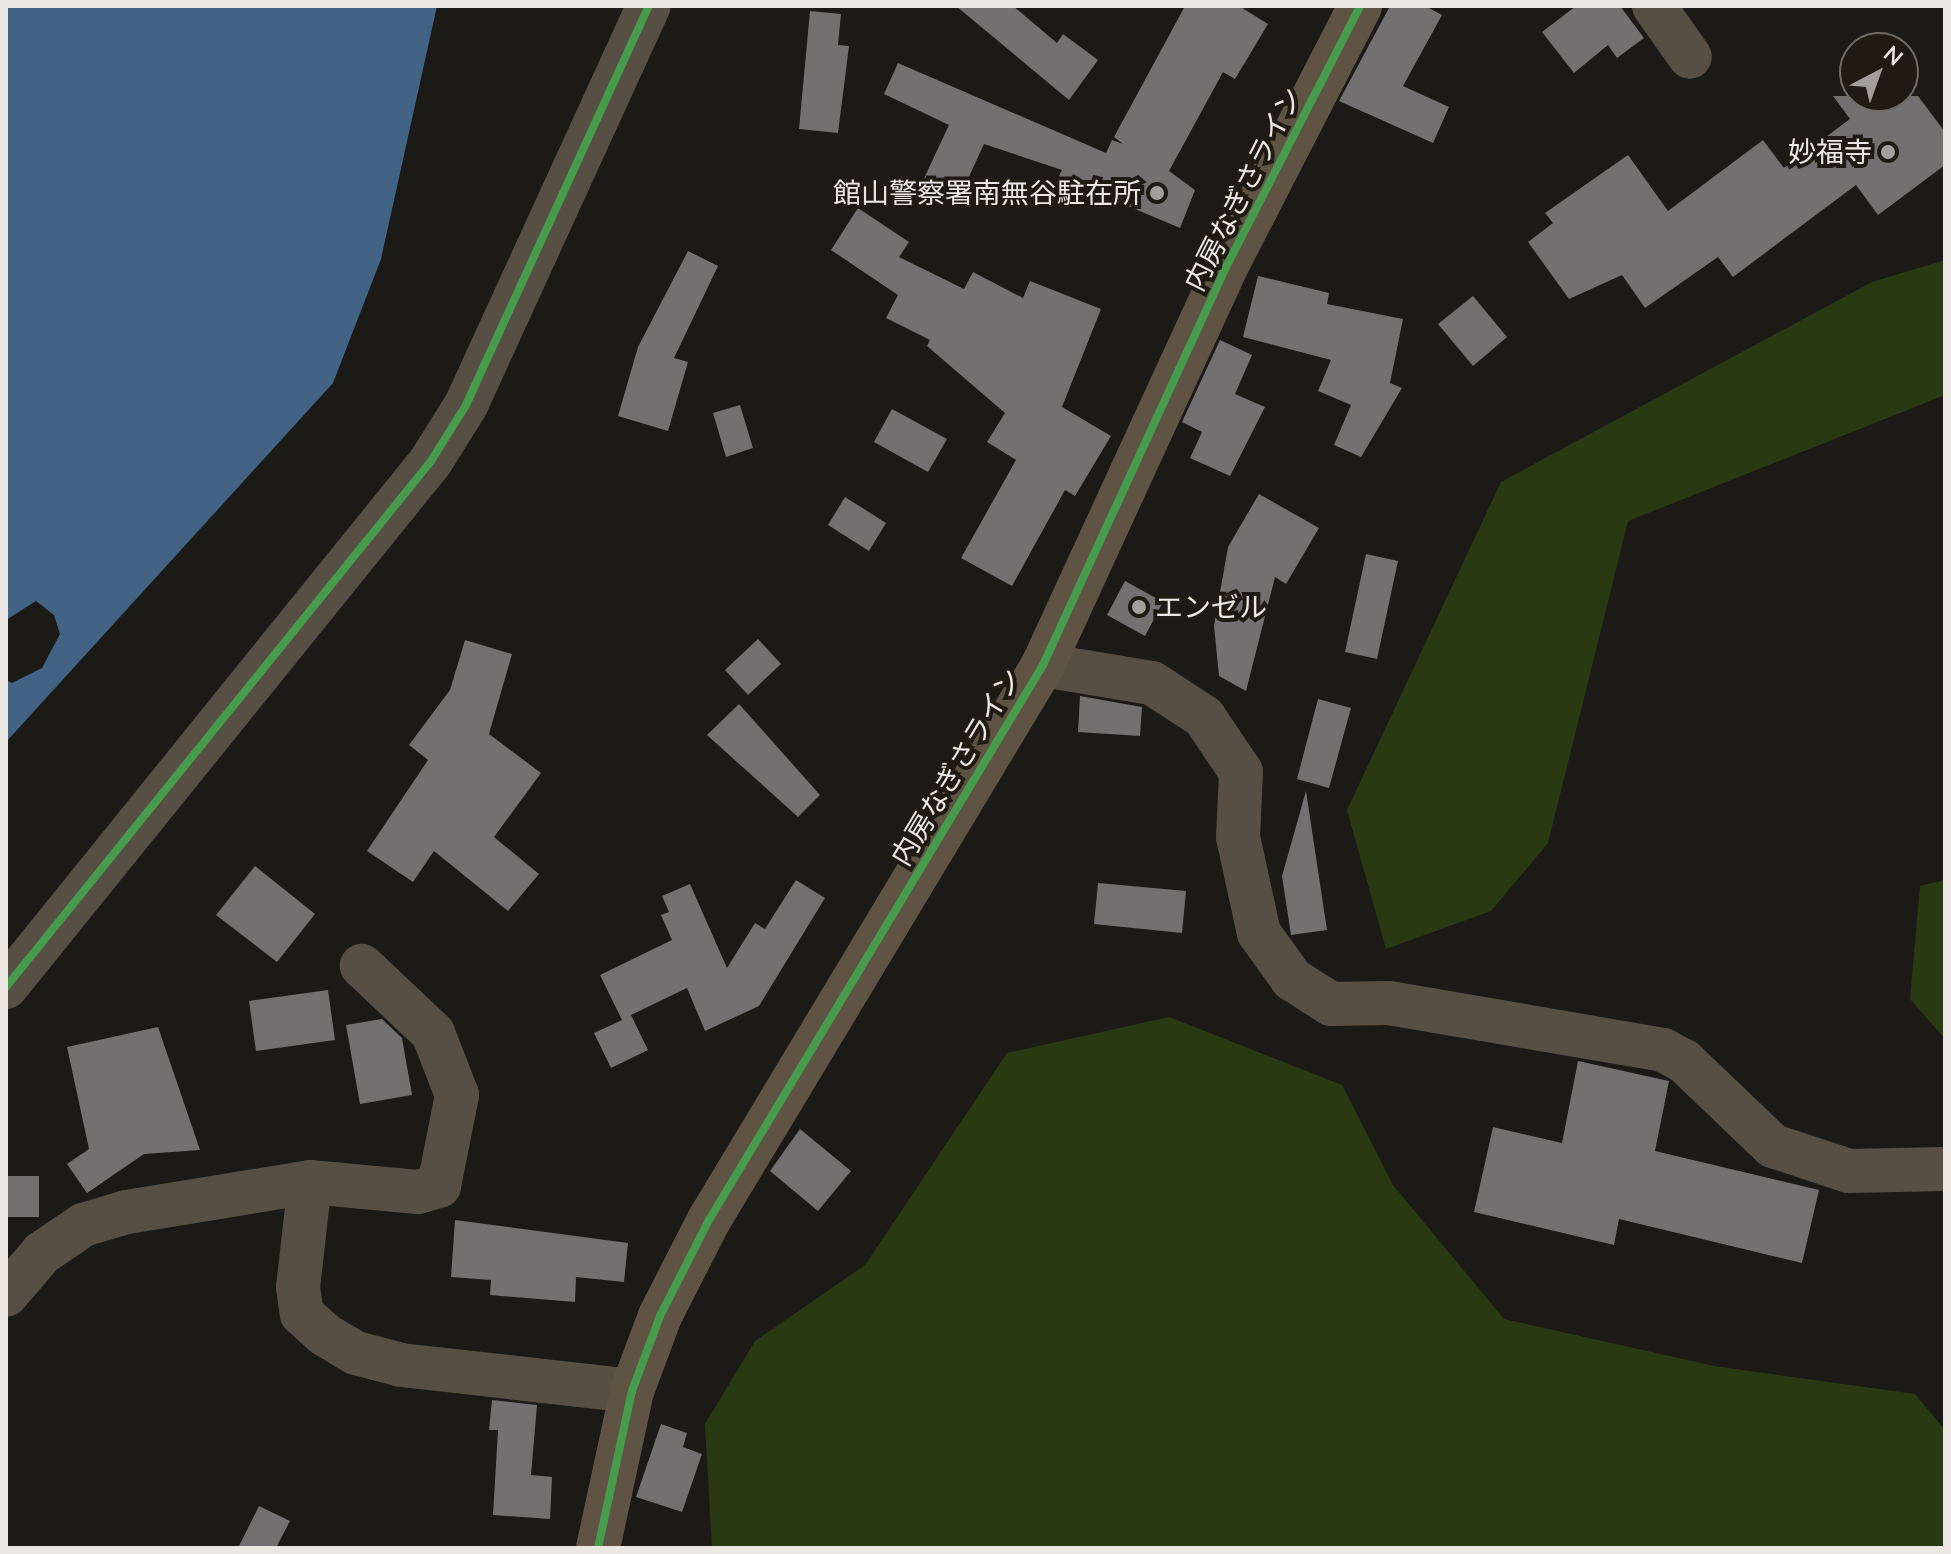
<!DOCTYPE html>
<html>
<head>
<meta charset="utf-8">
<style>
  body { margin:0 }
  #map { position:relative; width:1951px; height:1554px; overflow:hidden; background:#1c1a16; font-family:Mulish,"Noto Sans JP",sans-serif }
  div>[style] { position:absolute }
  .green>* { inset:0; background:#293a13 }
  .water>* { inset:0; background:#426384 }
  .building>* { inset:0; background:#727071 }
  .minor>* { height:44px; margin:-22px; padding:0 22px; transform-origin:22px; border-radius:22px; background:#574f44 }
  .highway>* { height:44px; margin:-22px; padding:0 22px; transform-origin:22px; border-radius:22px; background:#5f5444 }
  .cycleway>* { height:8px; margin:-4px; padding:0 4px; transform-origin:4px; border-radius:4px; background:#469c4c }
  .dots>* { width:22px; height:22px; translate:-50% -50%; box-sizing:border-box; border:4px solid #1f1b13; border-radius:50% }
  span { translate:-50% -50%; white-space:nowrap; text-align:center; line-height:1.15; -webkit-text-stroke:8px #1f1b13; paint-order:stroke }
  .poi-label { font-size:28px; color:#ebe8e3 }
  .right { translate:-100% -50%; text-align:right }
  .left { translate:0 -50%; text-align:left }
  .street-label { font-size:28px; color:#ebe8e3 }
  .frame { position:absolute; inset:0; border:8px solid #ebe8e3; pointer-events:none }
  .north { position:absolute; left:1839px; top:32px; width:80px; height:80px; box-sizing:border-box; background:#1f1b13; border:2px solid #716d66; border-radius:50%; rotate:41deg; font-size:22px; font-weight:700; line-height:32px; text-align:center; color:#ebe8e3 }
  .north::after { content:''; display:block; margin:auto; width:28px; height:36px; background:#a3a09b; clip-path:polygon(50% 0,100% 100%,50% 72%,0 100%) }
</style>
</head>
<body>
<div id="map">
  <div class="green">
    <i style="clip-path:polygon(1945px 260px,1945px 395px,1628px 521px,1548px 843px,1491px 911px,1386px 949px,1347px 810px,1501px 482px,1872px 282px)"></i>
    <i style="clip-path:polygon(1945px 880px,1945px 1039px,1910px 999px,1920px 886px)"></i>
    <i style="clip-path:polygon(1169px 1017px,1342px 1085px,1393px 1185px,1504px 1319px,1714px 1366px,1915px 1394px,1945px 1430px,1945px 1548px,712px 1548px,705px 1424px,755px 1341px,865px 1265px,1007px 1053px)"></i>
  </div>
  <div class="water">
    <i style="clip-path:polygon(6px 6px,437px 6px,381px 259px,333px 383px,6px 742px,6px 680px,12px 683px,42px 668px,60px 634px,54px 615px,36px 601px,6px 620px)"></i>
  </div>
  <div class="building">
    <i style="clip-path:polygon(956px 6px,1013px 6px,1057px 43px,1063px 34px,1098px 60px,1069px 100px)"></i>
    <i style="clip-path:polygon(1185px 6px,1239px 6px,1268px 24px,1235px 79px,1223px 72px,1169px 171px,1195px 190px,1180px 228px,1097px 193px,1092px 205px,1053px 188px,1062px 170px,984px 144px,955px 207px,919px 189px,949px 125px,884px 94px,898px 63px,1106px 153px,1112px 140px,1123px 144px,1114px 137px)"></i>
    <i style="clip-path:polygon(1390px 6px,1425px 6px,1442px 15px,1403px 86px,1449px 107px,1433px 143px,1339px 101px)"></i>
    <i style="clip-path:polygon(1576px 6px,1620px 6px,1644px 38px,1617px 58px,1608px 45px,1574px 73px,1542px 32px)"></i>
    <i style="clip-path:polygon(810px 11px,841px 14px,838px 45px,849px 46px,838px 133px,799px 129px)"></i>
    <i style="clip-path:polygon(1833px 96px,1918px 96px,1945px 132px,1945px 165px,1878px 215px,1856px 185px,1733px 277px,1718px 257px,1645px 308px,1622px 275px,1569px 299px,1528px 242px,1553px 223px,1545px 213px,1628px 155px,1668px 211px,1763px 140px,1784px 168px,1850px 119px)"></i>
    <i style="clip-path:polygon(858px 208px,909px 242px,899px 257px,964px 289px,973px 272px,1023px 298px,1030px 281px,1101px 309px,1062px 407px,1111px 436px,1075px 496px,1065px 490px,1012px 586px,961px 558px,1016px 460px,987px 442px,1005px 413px,927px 346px,930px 340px,886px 318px,898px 295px,831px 250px)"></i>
    <i style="clip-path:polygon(688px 251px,718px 266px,674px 358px,688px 362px,668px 431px,618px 416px,638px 347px)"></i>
    <i style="clip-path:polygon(1258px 276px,1329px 293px,1327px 304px,1403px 319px,1390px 383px,1402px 388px,1361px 457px,1334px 445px,1351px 405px,1318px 391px,1331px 360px,1243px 337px)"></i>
    <i style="clip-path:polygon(1473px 296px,1507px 337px,1473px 366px,1438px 324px)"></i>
    <i style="clip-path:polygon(1220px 340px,1252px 355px,1235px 394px,1265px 407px,1230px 476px,1190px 458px,1202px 432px,1182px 422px)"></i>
    <i style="clip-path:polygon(740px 405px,753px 448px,726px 457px,713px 413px)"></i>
    <i style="clip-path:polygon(892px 409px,947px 439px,928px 472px,874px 442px)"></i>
    <i style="clip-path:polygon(1259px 494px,1319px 528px,1286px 584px,1275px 577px,1246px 691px,1219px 676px,1214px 626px,1228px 547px)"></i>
    <i style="clip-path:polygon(845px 497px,886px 523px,869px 551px,828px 525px)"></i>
    <i style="clip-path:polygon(1366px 554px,1398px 561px,1377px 659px,1345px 652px)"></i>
    <i style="clip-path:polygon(1125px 581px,1163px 602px,1145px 636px,1107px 615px)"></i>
    <i style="clip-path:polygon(758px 639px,781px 664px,748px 695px,725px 670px)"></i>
    <i style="clip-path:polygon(465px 640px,512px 654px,489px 734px,541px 773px,494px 837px,539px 874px,508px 911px,434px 851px,413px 882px,367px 851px,428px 760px,409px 745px,450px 690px)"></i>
    <i style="clip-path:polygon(1080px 696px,1142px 707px,1140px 736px,1078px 732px)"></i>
    <i style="clip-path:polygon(1318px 699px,1351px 708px,1329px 788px,1297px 779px)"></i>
    <i style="clip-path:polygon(739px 704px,820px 795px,798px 817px,707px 735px)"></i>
    <i style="clip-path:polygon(1306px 791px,1327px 930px,1291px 935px,1282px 876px)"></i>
    <i style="clip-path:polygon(255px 866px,315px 914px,277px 962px,216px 915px)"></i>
    <i style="clip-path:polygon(796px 880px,825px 898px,759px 1006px,705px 1031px,687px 988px,631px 1015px,648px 1050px,611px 1068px,594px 1033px,622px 1020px,600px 975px,672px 940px,661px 915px,669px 912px,662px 896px,690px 884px,727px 968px,755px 923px,765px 929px)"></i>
    <i style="clip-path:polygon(1098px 883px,1186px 891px,1182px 933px,1094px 924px)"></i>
    <i style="clip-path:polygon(328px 990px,335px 1040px,256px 1051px,249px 1001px)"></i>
    <i style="clip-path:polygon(382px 1019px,402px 1038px,412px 1095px,360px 1104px,346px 1025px)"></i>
    <i style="clip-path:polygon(158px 1027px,200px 1150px,144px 1154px,87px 1193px,67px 1164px,89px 1149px,67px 1047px)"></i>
    <i style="clip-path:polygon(1578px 1061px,1669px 1081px,1655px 1151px,1819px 1190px,1802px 1263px,1619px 1219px,1614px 1245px,1474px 1212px,1493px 1127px,1562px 1143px)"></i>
    <i style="clip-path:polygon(800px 1129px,851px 1171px,818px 1211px,770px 1171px)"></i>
    <i style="clip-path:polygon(6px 1176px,39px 1176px,39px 1217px,6px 1217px)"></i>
    <i style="clip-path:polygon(455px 1220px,628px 1243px,624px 1282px,576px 1277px,575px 1302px,490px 1295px,491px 1280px,451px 1277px)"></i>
    <i style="clip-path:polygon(492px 1400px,537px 1405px,531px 1475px,552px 1477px,550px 1519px,493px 1515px,498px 1430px,489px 1430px)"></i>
    <i style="clip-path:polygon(661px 1424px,687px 1433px,683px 1447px,702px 1454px,682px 1512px,636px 1497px)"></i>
    <i style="clip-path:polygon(259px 1506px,290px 1521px,276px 1548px,238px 1548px)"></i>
  </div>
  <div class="minor">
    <i style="left:1654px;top:6px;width:62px;rotate:54.8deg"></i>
    <i style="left:1043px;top:665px;width:110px;rotate:9.4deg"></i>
    <i style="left:1152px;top:683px;width:62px;rotate:33.2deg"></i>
    <i style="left:1204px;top:717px;width:66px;rotate:56.1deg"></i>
    <i style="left:1241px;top:772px;width:65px;rotate:92.6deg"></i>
    <i style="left:1238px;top:837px;width:98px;rotate:77.7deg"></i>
    <i style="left:1259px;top:933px;width:57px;rotate:54.3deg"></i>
    <i style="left:1292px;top:979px;width:46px;rotate:32.7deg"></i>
    <i style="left:1331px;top:1004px;width:58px;rotate:-1deg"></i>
    <i style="left:1389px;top:1003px;width:278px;rotate:9.7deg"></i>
    <i style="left:1663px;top:1050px;width:24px;rotate:28deg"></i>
    <i style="left:1684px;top:1061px;width:123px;rotate:43.7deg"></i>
    <i style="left:1773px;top:1146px;width:80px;rotate:18.2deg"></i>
    <i style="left:1849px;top:1171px;width:96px;rotate:-1.2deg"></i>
    <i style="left:6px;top:987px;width:676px;rotate:-51.06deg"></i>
    <i style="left:431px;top:461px;width:66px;rotate:-58deg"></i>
    <i style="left:466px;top:405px;width:439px;rotate:-65.4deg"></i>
    <i style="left:310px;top:1182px;width:106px;rotate:96.5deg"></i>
    <i style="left:298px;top:1287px;width:27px;rotate:82deg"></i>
    <i style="left:302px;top:1314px;width:30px;rotate:42deg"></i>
    <i style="left:324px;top:1334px;width:37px;rotate:31deg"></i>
    <i style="left:356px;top:1353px;width:47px;rotate:14.9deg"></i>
    <i style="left:401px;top:1365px;width:232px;rotate:6.4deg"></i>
    <i style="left:6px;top:1295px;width:55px;rotate:-49.4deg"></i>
    <i style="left:42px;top:1253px;width:50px;rotate:-34.3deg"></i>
    <i style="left:83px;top:1225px;width:46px;rotate:-16.5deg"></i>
    <i style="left:127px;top:1212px;width:185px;rotate:-9.3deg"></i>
    <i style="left:310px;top:1182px;width:108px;rotate:5.3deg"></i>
    <i style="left:418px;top:1192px;width:22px;rotate:-16deg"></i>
    <i style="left:439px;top:1186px;width:93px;rotate:-78.8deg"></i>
    <i style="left:457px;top:1095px;width:66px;rotate:-111.2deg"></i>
    <i style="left:433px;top:1033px;width:98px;rotate:-136.7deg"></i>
  </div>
  <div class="highway">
    <i style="left:598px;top:1548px;width:161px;rotate:-77.8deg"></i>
    <i style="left:632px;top:1391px;width:80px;rotate:-69.5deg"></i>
    <i style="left:660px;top:1316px;width:108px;rotate:-63deg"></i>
    <i style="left:709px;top:1220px;width:648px;rotate:-58.96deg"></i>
    <i style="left:1043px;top:665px;width:431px;rotate:-65.3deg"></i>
    <i style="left:1223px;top:273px;width:300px;rotate:-62.8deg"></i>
  </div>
  <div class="cycleway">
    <i style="left:6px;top:987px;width:676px;rotate:-51.06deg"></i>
    <i style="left:431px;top:461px;width:66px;rotate:-58deg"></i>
    <i style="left:466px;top:405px;width:439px;rotate:-65.4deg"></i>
    <i style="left:598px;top:1548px;width:161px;rotate:-77.8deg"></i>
    <i style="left:632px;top:1391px;width:80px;rotate:-69.5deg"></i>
    <i style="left:660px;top:1316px;width:108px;rotate:-63deg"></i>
    <i style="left:709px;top:1220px;width:648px;rotate:-58.96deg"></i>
    <i style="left:1043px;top:665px;width:431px;rotate:-65.3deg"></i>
    <i style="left:1223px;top:273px;width:300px;rotate:-62.8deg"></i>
  </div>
  <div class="dots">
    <i style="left:1888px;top:152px;background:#a3a09b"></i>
    <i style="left:1157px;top:193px;background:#a3a09b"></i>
    <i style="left:1139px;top:607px;background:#a3a09b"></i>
  </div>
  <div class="poi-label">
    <span class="right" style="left:1872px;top:152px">妙福寺</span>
    <span class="right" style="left:1141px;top:193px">館山警察署南無谷駐在所</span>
    <span class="left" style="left:1155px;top:607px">エンゼル</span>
  </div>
  <div class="street-label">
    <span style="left:1243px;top:189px;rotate:-63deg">内房なぎさライン</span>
    <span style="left:956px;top:767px;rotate:-59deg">内房なぎさライン</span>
  </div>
  <div class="frame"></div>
  <div class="north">N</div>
</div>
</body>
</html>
